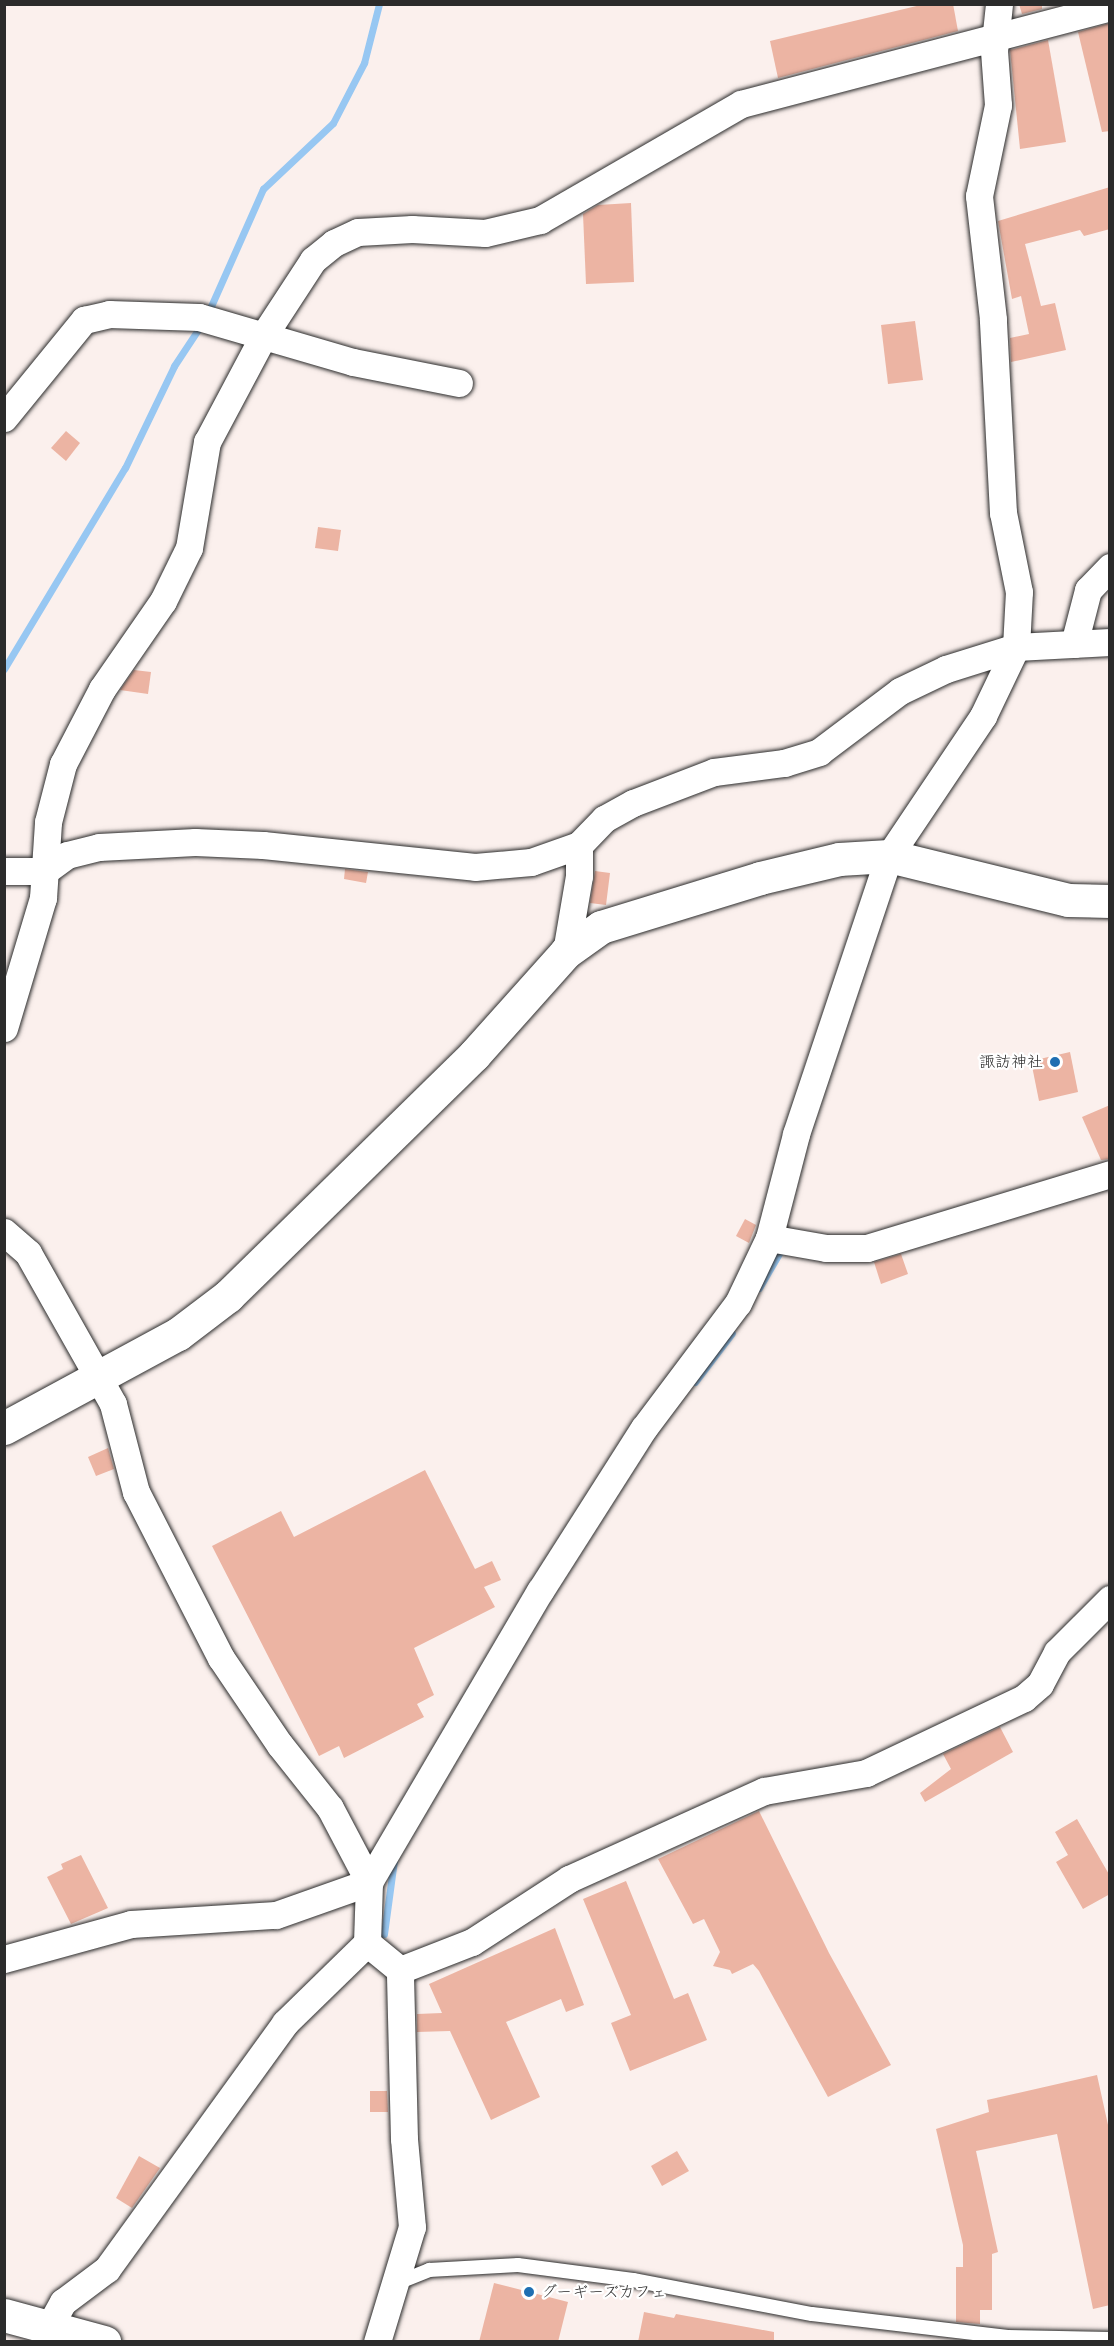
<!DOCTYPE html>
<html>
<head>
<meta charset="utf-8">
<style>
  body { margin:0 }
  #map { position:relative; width:1114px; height:2346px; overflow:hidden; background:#fbf0ed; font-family:"Comic Neue","Klee One",sans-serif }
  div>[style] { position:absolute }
  .stream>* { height:7px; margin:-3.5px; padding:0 3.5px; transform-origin:3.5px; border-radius:3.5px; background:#97c7f2 }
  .building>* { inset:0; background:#ecb4a3 }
  .roads { filter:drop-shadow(0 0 2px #2b2b2b) drop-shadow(0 0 2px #2b2b2b) }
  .service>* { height:14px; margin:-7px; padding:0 7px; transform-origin:7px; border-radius:7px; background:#fff }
  .minor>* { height:27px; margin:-13.5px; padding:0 13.5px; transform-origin:13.5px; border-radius:13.5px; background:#fff }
  .tertiary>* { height:33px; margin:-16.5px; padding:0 16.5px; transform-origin:16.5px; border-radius:16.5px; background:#fff }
  .trunk>* { height:33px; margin:-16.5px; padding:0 16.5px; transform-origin:16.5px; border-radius:16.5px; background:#fff }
  .dots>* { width:16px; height:16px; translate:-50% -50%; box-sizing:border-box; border:3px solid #fff; border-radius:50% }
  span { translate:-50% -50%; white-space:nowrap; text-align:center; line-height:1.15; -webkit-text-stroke:4.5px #fff; paint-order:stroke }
  .poi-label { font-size:16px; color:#2b2b2b }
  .right { translate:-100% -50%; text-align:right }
  .left { translate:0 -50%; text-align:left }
  .frame { position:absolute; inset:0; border:6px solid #2b2b2b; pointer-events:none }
</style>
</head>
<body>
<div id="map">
  <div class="stream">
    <i style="left:208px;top:313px;width:136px;rotate:-66.1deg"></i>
    <i style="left:263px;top:189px;width:96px;rotate:-43.3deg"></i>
    <i style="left:333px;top:123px;width:68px;rotate:-62.7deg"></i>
    <i style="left:364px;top:63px;width:61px;rotate:-75.7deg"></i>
    <i style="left:4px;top:669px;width:235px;rotate:-59deg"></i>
    <i style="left:125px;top:468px;width:113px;rotate:-64.3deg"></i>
    <i style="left:174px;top:366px;width:49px;rotate:-56.6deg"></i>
    <i style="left:759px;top:1288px;width:44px;rotate:-59.9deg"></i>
    <i style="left:695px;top:1382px;width:61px;rotate:-52.9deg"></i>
    <i style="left:384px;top:1934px;width:75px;rotate:-82.3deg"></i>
  </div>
  <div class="building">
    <i style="clip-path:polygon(925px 4px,953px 4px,958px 31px,778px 78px,770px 41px)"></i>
    <i style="clip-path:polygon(1019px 4px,1042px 4px,1042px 9px,1022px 14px)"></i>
    <i style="clip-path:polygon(1110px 23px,1110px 131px,1102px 132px,1078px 32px)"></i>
    <i style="clip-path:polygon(1048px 40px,1066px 142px,1020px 149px,1010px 50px)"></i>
    <i style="clip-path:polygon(1110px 187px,1110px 229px,1084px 236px,1080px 230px,1025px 244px,1041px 306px,1055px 303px,1066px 350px,1011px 362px,1010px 338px,1029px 334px,1021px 296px,1012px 299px,998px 221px)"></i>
    <i style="clip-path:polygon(631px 203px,634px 282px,586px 284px,583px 214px,598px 205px)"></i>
    <i style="clip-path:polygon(915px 321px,923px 380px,888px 384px,881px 325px)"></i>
    <i style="clip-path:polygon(66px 431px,80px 443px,66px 461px,51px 448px)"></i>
    <i style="clip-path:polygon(318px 527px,341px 530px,338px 551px,315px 548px)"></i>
    <i style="clip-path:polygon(134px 670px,151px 672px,148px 694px,120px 690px)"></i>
    <i style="clip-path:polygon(345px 869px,368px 872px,366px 883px,344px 879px)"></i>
    <i style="clip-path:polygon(595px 871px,610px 873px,606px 905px,590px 903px)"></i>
    <i style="clip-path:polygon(1070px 1052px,1078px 1092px,1039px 1101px,1031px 1061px)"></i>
    <i style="clip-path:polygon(1110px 1105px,1110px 1159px,1101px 1160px,1082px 1117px)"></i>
    <i style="clip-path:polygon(745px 1219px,756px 1225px,749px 1243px,736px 1236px)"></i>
    <i style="clip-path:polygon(901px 1254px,908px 1274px,881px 1284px,874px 1262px)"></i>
    <i style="clip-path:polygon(108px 1448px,114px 1469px,96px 1476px,88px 1457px)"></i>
    <i style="clip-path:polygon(425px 1470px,475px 1569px,492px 1561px,501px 1580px,484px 1587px,495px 1607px,414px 1648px,434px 1695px,417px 1704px,424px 1717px,344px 1758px,339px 1746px,319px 1756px,212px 1546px,281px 1511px,294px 1537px)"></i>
    <i style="clip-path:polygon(1000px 1727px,1013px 1752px,925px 1802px,920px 1793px,951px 1769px,943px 1754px)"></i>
    <i style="clip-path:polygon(759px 1811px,829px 1953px,891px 2065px,828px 2097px,759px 1971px,753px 1964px,732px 1974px,730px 1970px,713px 1966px,720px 1952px,704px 1919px,693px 1924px,658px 1859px)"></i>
    <i style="clip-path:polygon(1077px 1819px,1110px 1876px,1110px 1894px,1083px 1909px,1056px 1862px,1068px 1855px,1055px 1832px)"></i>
    <i style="clip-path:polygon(81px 1855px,108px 1908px,71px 1924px,47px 1877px,63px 1869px,61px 1864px)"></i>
    <i style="clip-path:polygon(626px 1881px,674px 1999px,688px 1993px,707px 2040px,630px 2071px,611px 2023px,631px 2015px,583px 1899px)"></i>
    <i style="clip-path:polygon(555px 1928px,584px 2005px,566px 2012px,561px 1999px,506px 2022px,540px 2097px,491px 2120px,450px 2031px,417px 2032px,417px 2014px,442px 2013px,429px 1984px)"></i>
    <i style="clip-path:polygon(1097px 2075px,1110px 2134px,1110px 2305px,1093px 2309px,1057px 2134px,976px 2151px,998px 2252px,992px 2254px,992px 2310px,980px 2310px,980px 2324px,956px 2322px,956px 2267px,963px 2267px,963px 2245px,936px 2129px,989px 2112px,987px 2100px)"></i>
    <i style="clip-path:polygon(370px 2091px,387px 2091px,388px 2112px,370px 2112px)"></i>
    <i style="clip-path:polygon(677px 2151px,689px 2171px,662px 2186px,651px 2166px)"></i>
    <i style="clip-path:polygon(139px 2156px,160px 2168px,132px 2208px,116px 2198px)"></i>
    <i style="clip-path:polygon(494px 2283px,568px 2302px,558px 2342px,479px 2342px)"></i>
    <i style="clip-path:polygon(644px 2312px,674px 2318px,676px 2314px,774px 2332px,774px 2342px,638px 2342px)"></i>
  </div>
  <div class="roads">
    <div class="service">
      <i style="left:397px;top:2283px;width:35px;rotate:-22deg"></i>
      <i style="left:429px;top:2270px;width:89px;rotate:-3.2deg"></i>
      <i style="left:518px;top:2265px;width:116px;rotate:7.4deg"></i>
      <i style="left:633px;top:2280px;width:182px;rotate:10.8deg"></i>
      <i style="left:812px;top:2314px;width:197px;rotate:6.7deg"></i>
      <i style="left:1008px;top:2337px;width:102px;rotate:1.1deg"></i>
    </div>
    <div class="minor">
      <i style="left:4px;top:418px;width:127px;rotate:-50.8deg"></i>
      <i style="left:84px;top:320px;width:26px;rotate:-13deg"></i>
      <i style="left:109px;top:314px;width:90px;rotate:1.9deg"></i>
      <i style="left:199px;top:317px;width:160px;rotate:16.3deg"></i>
      <i style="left:353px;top:362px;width:108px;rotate:11.2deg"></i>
      <i style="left:1074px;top:644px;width:56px;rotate:-75.5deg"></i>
      <i style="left:1088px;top:590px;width:32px;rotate:-46deg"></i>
      <i style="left:4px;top:871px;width:41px"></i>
      <i style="left:45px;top:871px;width:27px;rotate:-36deg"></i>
      <i style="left:67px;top:855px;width:33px;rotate:-14deg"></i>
      <i style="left:99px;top:847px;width:96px;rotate:-3deg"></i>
      <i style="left:195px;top:842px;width:68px;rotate:2.5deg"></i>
      <i style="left:263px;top:845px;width:213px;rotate:5.9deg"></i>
      <i style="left:475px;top:867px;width:56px;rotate:-5.1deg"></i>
      <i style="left:531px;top:862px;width:51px;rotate:-19.5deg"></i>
      <i style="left:566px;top:952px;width:77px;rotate:-80.3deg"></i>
      <i style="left:579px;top:876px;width:31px;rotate:-90deg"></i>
      <i style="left:579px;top:845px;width:36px;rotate:-46deg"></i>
      <i style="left:604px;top:819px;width:33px;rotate:-29deg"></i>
      <i style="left:633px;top:803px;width:87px;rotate:-20.9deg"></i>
      <i style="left:714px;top:772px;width:71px;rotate:-7.3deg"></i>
      <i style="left:784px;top:763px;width:37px;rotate:-17deg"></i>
      <i style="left:819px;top:752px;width:101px;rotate:-37deg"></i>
      <i style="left:900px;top:691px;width:51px;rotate:-25.6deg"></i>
      <i style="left:946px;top:669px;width:73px;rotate:-17.4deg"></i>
      <i style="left:1016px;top:647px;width:94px;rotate:-3deg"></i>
      <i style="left:4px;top:1028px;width:136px;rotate:-73.3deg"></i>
      <i style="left:43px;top:898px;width:76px;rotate:-86.2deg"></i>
      <i style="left:48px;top:822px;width:60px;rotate:-75.5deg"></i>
      <i style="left:63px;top:764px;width:85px;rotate:-62.5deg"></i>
      <i style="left:102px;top:689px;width:107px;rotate:-55.3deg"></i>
      <i style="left:163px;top:601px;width:59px;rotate:-63.9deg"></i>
      <i style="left:189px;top:548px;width:108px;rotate:-80.4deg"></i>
      <i style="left:207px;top:442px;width:121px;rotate:-62deg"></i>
      <i style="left:264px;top:335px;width:90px;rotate:-56.8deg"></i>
      <i style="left:313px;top:260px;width:27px;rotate:-39deg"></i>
      <i style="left:334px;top:243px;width:26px;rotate:-25deg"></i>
      <i style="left:358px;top:232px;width:54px;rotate:-3.2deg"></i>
      <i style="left:412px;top:229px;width:73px;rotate:3.1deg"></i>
      <i style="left:485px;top:233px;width:57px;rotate:-13.3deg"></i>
      <i style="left:540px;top:220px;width:232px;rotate:-30deg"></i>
      <i style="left:741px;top:104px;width:382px;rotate:-14.7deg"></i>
      <i style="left:4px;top:1232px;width:32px;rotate:41deg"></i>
      <i style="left:28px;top:1253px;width:173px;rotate:60.6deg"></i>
      <i style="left:113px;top:1404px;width:91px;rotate:75.4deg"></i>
      <i style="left:136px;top:1492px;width:186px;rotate:62.9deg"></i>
      <i style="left:221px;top:1658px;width:105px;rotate:55.9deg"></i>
      <i style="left:280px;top:1745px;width:80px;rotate:51.6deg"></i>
      <i style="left:330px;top:1808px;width:84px;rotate:62.2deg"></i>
      <i style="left:769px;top:1238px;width:58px;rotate:10deg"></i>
      <i style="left:826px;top:1248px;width:41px"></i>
      <i style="left:867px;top:1248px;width:254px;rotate:-16.9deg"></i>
      <i style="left:4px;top:1959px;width:132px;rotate:-15.4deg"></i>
      <i style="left:131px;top:1924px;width:145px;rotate:-3.6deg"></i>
      <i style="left:276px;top:1915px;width:99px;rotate:-19.5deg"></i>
      <i style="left:400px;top:1970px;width:77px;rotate:-21.3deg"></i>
      <i style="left:472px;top:1942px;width:116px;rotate:-33deg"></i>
      <i style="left:569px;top:1879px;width:214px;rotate:-24.3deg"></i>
      <i style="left:764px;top:1791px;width:104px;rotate:-10deg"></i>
      <i style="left:866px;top:1773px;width:175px;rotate:-25.4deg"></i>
      <i style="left:1024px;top:1698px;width:21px;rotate:-41deg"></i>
      <i style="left:1040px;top:1684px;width:36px;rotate:-62deg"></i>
      <i style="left:1057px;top:1652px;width:75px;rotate:-45deg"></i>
      <i style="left:49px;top:2327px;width:29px;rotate:-61deg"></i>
      <i style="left:63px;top:2302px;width:55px;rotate:-36.9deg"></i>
      <i style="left:107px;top:2269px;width:304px;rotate:-54.1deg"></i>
      <i style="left:285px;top:2023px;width:115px;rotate:-44.3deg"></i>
      <i style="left:377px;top:2342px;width:120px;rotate:-73.1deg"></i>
      <i style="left:412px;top:2227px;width:88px;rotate:-95.2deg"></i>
      <i style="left:404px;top:2139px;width:169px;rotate:-91.4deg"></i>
      <i style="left:400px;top:1970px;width:43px;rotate:-140.7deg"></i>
      <i style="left:367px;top:1943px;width:61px;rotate:-88.1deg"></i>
      <i style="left:369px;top:1882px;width:338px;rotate:-59.6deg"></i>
      <i style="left:540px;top:1591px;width:193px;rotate:-57.5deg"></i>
      <i style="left:644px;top:1428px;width:156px;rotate:-53.1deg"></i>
      <i style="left:738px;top:1303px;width:72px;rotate:-64.5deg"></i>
      <i style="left:769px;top:1238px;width:107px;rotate:-75.4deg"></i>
      <i style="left:796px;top:1134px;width:293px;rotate:-71.5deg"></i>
      <i style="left:889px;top:856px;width:169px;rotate:-56.1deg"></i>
      <i style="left:983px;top:716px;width:76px;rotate:-64.4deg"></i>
      <i style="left:1016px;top:647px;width:55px;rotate:-86.9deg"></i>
      <i style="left:1019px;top:592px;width:81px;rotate:-101.4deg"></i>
      <i style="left:1003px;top:513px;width:194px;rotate:-93deg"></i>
      <i style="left:993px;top:319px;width:124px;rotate:-96.5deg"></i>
      <i style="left:979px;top:196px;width:93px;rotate:-78.2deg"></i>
      <i style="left:998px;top:105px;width:54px;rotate:-94.2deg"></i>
      <i style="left:994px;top:51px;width:47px;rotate:-83.9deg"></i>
    </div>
    <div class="tertiary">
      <i style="left:4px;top:1428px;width:198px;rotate:-28.4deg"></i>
      <i style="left:178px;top:1334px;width:63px;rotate:-37.2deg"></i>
      <i style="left:228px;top:1296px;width:344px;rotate:-44.4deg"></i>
      <i style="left:474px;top:1055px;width:138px;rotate:-48.2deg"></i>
      <i style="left:566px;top:952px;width:43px;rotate:-35.5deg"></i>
      <i style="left:601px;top:927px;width:166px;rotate:-17.1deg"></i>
      <i style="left:760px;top:878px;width:81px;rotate:-13.5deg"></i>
      <i style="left:839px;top:859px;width:50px;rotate:-3.4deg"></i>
      <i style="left:889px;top:856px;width:184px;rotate:13.8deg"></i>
      <i style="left:1068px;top:900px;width:42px;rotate:1.4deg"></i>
    </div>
    <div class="trunk">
      <i style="left:4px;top:2315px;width:104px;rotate:15.1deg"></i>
    </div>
  </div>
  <div class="dots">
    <i style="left:1055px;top:1062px;background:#1f6fb2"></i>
    <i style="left:529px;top:2292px;background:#1f6fb2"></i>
  </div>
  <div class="poi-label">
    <span class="right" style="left:1043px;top:1062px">諏訪神社</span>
    <span class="left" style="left:541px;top:2292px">グーギーズカフェ</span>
  </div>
  <div class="frame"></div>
</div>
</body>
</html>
